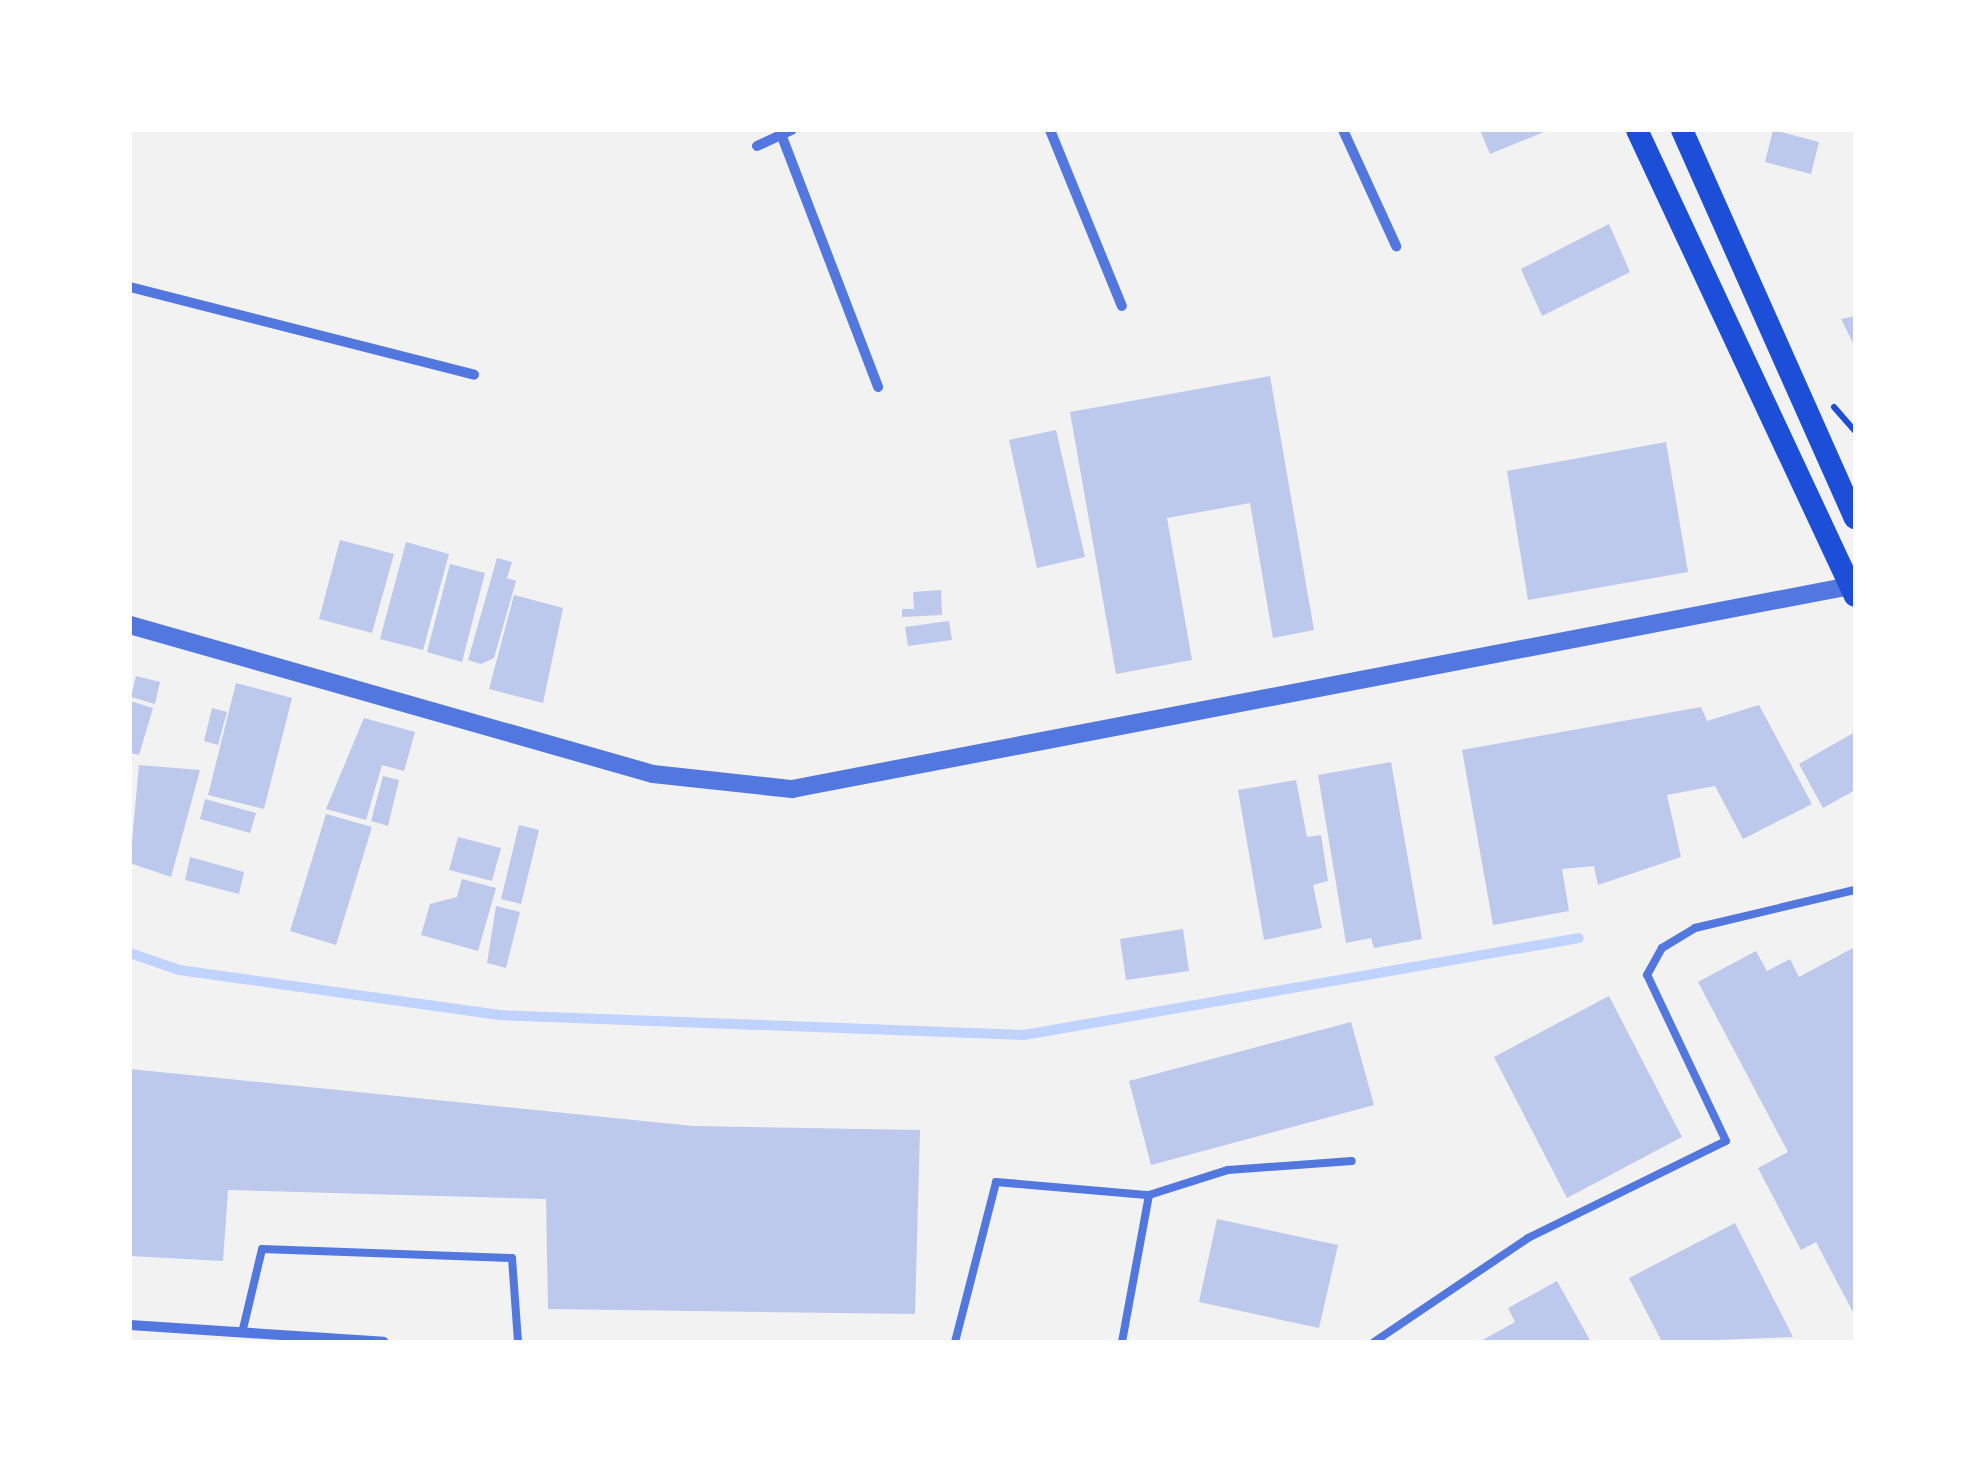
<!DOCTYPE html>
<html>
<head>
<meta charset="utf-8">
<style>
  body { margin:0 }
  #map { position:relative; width:1985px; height:1472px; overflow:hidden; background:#f2f2f2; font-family:Helvetica,sans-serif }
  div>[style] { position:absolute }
  .stream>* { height:10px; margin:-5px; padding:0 5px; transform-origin:5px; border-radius:5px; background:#bfd3fe }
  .building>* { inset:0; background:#bdc9ec }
  .path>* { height:6px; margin:-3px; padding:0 3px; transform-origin:3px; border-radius:3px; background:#1d4ed8 }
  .service>* { height:8px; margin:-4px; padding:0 4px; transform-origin:4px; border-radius:4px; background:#5277de }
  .minor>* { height:10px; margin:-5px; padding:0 5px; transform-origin:5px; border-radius:5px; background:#5277de }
  .tertiary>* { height:18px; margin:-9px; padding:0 9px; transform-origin:9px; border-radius:9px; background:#5277de }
  .primary>* { height:22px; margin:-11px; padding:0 11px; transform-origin:11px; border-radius:11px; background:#1d4ed8 }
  span { translate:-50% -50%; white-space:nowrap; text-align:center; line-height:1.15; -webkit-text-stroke:8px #fff; paint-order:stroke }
  .frame { position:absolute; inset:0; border:132px solid #fff; pointer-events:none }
</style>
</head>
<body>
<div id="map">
  <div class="stream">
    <i style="left:130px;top:953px;width:52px;rotate:19.1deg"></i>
    <i style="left:179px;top:970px;width:322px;rotate:8deg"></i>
    <i style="left:498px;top:1015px;width:526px;rotate:2.18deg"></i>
    <i style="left:1024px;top:1035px;width:563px;rotate:-9.91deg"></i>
  </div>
  <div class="building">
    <i style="clip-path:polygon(1480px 130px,1549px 130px,1490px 154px)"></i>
    <i style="clip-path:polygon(1773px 130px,1819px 142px,1811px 174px,1765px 162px)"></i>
    <i style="clip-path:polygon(1609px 224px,1630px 272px,1542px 316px,1521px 269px)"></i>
    <i style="clip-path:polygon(1855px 316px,1855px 347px,1841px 319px)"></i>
    <i style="clip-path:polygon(1270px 376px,1314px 630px,1273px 638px,1250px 503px,1167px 518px,1192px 660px,1116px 674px,1070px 412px)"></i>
    <i style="clip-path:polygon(1056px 430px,1085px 557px,1037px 568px,1009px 440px)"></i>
    <i style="clip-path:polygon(1666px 442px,1688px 572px,1528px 600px,1507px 471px)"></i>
    <i style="clip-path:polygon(340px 540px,394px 554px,372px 633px,319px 619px)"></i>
    <i style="clip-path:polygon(406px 542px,449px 554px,423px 650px,380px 639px)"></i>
    <i style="clip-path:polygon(497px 558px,512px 562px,507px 578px,516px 581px,494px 658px,481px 664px,468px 660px)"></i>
    <i style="clip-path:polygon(450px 564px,485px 573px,462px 662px,427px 652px)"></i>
    <i style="clip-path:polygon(941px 590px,942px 615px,902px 617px,902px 609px,914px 609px,913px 592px)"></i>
    <i style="clip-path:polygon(514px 595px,563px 608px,543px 703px,489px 689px)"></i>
    <i style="clip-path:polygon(949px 621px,952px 640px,908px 646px,905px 627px)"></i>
    <i style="clip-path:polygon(136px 676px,160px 682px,155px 704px,131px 697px)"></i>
    <i style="clip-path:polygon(236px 683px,292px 698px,264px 809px,208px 795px)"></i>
    <i style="clip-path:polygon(130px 701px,153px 708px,139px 755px,130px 753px)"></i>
    <i style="clip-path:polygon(1759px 705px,1812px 804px,1743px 839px,1715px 786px,1667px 795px,1681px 857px,1598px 885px,1594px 866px,1562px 869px,1569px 911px,1493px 925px,1462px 750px,1701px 707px,1707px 721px)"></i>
    <i style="clip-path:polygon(212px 708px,227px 712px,218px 745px,204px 741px)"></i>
    <i style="clip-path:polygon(364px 718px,415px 732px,404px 771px,382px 765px,366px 820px,326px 809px)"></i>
    <i style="clip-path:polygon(1855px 732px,1855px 790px,1823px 808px,1799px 764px)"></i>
    <i style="clip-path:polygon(1391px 762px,1422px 939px,1374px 948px,1371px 938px,1346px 943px,1318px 775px)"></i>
    <i style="clip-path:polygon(139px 765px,200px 770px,171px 877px,130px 863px)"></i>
    <i style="clip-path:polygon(383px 776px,399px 780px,388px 826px,371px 821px)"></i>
    <i style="clip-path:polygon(1296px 780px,1307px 837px,1321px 835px,1328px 881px,1313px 885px,1322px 928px,1264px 940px,1238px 790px)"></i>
    <i style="clip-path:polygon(205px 799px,256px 813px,250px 833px,200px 819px)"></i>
    <i style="clip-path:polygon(326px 814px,372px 827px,336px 945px,290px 931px)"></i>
    <i style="clip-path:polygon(519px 825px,539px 830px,521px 904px,501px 899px)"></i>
    <i style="clip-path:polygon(458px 837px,501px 848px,492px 881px,449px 870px)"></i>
    <i style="clip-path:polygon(190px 857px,244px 872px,239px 894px,185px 880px)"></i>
    <i style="clip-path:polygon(462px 879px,496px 888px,478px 951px,421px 935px,430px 904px,457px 897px)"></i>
    <i style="clip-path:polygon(496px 906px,520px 912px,506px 968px,487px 963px)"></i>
    <i style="clip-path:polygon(1183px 929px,1189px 971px,1126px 980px,1120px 939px)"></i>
    <i style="clip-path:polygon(1855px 947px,1855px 1316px,1816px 1242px,1801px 1250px,1758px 1168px,1788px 1152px,1698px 982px,1756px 951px,1767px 971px,1790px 959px,1799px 977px)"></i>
    <i style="clip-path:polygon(1609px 996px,1682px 1137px,1567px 1198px,1494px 1057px)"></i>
    <i style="clip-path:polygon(1351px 1022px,1374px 1105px,1151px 1165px,1129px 1081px)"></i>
    <i style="clip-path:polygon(130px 1069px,693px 1126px,920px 1130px,915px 1314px,548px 1309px,546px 1199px,228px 1190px,223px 1261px,130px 1256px)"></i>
    <i style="clip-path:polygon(1217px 1219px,1338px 1245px,1319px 1328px,1199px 1302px)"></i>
    <i style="clip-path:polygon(1735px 1223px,1793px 1337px,1662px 1342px,1629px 1278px)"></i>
    <i style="clip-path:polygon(1557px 1281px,1591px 1342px,1479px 1342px,1515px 1322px,1508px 1308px)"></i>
  </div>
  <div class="path">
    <i style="left:1834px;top:407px;width:32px;rotate:49deg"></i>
  </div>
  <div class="service">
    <i style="left:243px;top:1329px;width:82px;rotate:-76.6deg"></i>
    <i style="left:262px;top:1249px;width:250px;rotate:2.1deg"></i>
    <i style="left:512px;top:1258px;width:84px;rotate:85.9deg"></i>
    <i style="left:955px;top:1342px;width:165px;rotate:-75.6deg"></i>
    <i style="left:996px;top:1182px;width:154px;rotate:4.9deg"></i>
    <i style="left:1149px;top:1195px;width:83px;rotate:-17.6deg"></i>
    <i style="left:1228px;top:1170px;width:124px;rotate:-4.2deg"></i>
    <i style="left:1122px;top:1342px;width:149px;rotate:-79.6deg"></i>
    <i style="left:1374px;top:1342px;width:186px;rotate:-34deg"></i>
    <i style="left:1528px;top:1238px;width:220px;rotate:-26.1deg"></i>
    <i style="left:1726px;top:1141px;width:184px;rotate:-115.4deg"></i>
    <i style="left:1647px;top:975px;width:31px;rotate:-61deg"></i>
    <i style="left:1662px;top:948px;width:39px;rotate:-31deg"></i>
    <i style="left:1695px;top:928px;width:164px;rotate:-13.4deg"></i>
  </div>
  <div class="minor">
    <i style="left:1050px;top:130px;width:190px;rotate:67.8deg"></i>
    <i style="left:1343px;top:130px;width:128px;rotate:65.4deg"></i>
    <i style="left:781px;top:134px;width:271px;rotate:69deg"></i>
    <i style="left:757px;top:146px;width:38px;rotate:-25deg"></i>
    <i style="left:130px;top:287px;width:355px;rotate:14.3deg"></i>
    <i style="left:130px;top:1325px;width:254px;rotate:3.8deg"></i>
  </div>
  <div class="tertiary">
    <i style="left:130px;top:625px;width:544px;rotate:15.9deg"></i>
    <i style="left:653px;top:774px;width:140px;rotate:6.2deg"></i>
    <i style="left:792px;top:789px;width:1077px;rotate:-10.86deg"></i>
  </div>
  <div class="primary">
    <i style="left:1637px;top:130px;width:514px;rotate:64.93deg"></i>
    <i style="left:1682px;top:130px;width:425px;rotate:66deg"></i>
  </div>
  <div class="frame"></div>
</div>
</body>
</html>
